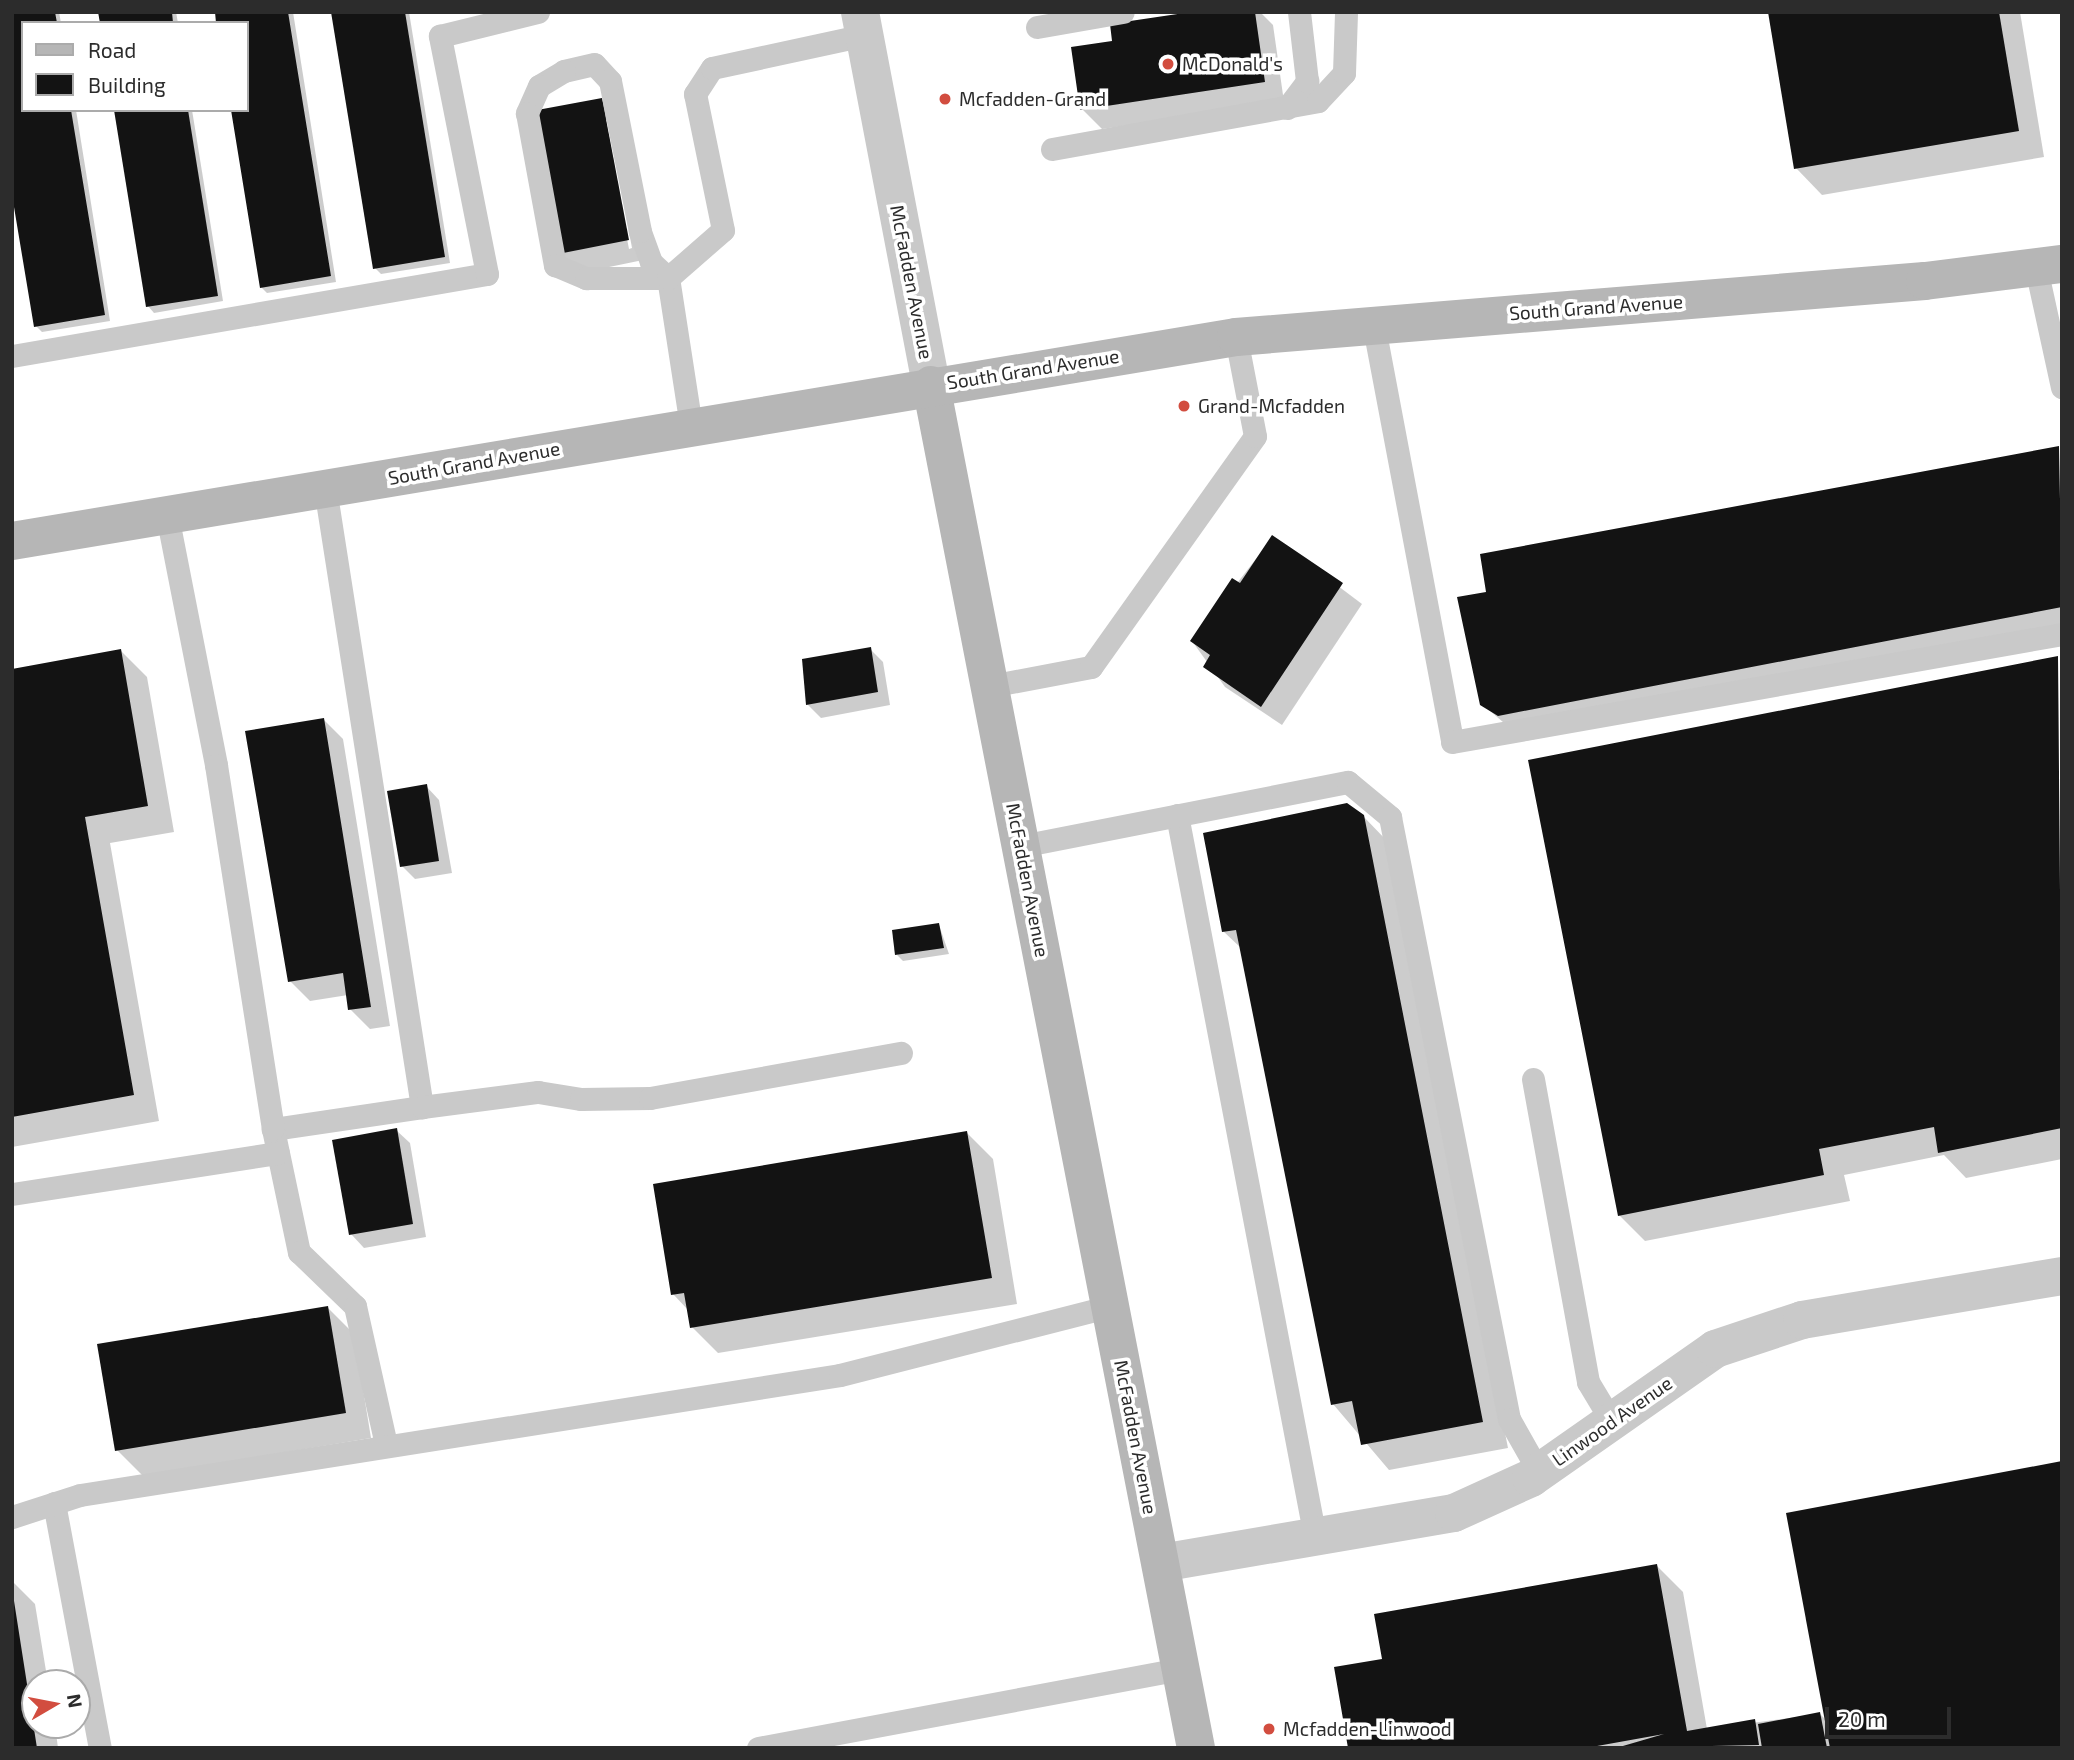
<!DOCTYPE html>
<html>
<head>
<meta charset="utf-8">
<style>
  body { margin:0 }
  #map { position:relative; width:2074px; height:1760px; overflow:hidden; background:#fff; font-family:"Exo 2",sans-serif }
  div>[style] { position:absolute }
  .shadow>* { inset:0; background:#0003 }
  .building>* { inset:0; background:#131313 }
  .service>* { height:23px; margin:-11.5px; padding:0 11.5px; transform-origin:11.5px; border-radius:11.5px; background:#c9c9c9 }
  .minor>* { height:38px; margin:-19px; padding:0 19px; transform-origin:19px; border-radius:19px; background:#c9c9c9 }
  .tertiary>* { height:38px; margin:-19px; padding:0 19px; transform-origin:19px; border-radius:19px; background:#c9c9c9 }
  .secondary>* { height:38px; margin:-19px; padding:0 19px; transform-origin:19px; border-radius:19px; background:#b6b6b6 }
  .dots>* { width:19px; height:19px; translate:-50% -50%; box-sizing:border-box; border:4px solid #fff; border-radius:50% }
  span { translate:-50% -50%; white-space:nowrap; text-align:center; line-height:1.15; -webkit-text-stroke:7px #fff; paint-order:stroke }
  .poi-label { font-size:19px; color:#2c2c2c }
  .left { translate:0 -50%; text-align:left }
  .street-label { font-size:19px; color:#2c2c2c }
  .frame { position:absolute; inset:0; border:14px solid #2c2c2c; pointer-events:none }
  .legend { position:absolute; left:21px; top:21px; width:228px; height:91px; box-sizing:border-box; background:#fff; border:2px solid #ababab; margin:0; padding:9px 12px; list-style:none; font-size:21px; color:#2c2c2c }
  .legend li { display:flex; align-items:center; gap:14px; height:35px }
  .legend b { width:35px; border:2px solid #ababab }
  .north { position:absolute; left:21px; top:1669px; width:70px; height:70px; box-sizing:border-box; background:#fff; border:2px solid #ababab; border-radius:50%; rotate:80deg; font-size:19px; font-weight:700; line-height:28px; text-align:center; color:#2c2c2c }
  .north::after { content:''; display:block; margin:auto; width:24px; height:32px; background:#d24d3f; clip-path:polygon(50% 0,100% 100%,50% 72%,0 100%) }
  .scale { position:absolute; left:1825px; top:1707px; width:126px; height:32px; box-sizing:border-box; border:4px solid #2c2c2c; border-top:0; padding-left:9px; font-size:21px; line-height:24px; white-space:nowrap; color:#2c2c2c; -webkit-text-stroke:5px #fff; paint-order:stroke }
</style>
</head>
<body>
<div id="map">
  <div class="shadow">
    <i style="clip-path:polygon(12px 12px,59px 12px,61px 23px,23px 23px,23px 110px,76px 110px,110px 321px,42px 332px,36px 326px)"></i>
    <i style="clip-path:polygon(100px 12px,176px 12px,178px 23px,101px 23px)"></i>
    <i style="clip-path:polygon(216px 12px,293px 12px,336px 282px,267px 293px,261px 287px,247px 23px)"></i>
    <i style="clip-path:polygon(333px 12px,409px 12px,450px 263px,381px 274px,375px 268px)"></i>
    <i style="clip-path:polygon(1202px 12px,1260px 12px,1273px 25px,1284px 102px,1102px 129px,1082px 109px,1114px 42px)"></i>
    <i style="clip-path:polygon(1770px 12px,2020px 12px,2044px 157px,1822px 195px,1796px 168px)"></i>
    <i style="clip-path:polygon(evenodd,601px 100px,621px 120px,648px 259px,580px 273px,560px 253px,534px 112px,601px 100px,604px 120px,608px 120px,632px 248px,629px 249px,604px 120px)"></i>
    <i style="clip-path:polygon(116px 110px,192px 110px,223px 301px,154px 313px,148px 306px)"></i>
    <i style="clip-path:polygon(2058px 447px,2062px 637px,1525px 741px,1482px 704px,1488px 594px)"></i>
    <i style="clip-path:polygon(1273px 537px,1362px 604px,1282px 725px,1225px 687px,1192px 641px)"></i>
    <i style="clip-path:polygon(870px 649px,883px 662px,890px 705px,821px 718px,807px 704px)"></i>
    <i style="clip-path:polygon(121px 651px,147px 677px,174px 832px,110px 843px,159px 1121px,12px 1147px,12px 670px)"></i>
    <i style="clip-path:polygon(2058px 658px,2062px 1159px,1966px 1178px,1944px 1155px,1844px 1175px,1850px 1201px,1645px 1241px,1619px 1215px)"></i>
    <i style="clip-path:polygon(323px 719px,343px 739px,390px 1026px,370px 1029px,350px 1009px,348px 995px,310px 1001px,290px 981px)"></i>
    <i style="clip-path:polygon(426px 786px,439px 800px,452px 873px,415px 879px,402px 866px)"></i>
    <i style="clip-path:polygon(1363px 816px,1389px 843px,1508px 1448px,1389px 1470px,1333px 1404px,1242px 949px,1223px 931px)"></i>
    <i style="clip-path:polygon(939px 925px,949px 954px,903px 961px,897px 955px)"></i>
    <i style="clip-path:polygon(396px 1130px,410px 1143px,426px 1237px,364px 1248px,351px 1234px)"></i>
    <i style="clip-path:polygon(967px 1133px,993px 1159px,1017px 1304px,718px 1353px,692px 1327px,689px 1311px,673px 1294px)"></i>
    <i style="clip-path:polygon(328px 1308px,354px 1334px,371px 1438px,143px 1476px,117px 1450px)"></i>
    <i style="clip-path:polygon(1657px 1566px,1683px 1592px,1707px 1729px,1820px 1714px,1827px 1721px,2062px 1748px,1350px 1748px,1384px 1660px)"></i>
    <i style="clip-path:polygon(12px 1581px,35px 1604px,48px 1683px,35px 1683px,35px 1725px,55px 1725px,58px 1748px,12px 1748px)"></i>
  </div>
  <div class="building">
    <i style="clip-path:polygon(12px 12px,55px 12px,57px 23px,23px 23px,23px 110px,71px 110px,105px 315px,34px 327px,12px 195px)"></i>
    <i style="clip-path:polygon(98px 12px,172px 12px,173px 23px,100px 23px)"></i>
    <i style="clip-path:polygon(215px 12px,288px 12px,331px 276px,260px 288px,231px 110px,247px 110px,247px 23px,216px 23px)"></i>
    <i style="clip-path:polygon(331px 12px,405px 12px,445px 257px,373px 269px)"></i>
    <i style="clip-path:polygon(1191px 12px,1255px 12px,1265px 82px,1080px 110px,1071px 47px,1112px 41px,1110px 24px)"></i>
    <i style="clip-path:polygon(1768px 12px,1999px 12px,2019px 131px,1794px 169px)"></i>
    <i style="clip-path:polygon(602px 98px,629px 240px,558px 254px,532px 111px)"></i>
    <i style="clip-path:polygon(114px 110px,188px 110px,218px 296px,146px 307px)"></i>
    <i style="clip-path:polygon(2059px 446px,2062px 607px,1498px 716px,1480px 705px,1457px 597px,1486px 592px,1480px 554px)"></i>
    <i style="clip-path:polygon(1272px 535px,1343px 583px,1261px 707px,1203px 667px,1210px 655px,1190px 641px,1232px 578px,1240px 583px)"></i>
    <i style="clip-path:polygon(871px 647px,878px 692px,806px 705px,802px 659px)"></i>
    <i style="clip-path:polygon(121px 649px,148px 806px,85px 817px,134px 1095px,12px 1117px,12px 669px)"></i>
    <i style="clip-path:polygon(2058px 656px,2062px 1128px,1938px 1153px,1934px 1127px,1819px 1149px,1824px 1175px,1618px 1216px,1528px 760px)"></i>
    <i style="clip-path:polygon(324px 718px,371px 1007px,348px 1010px,343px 973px,288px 982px,245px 731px)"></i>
    <i style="clip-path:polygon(427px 784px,439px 861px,400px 867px,387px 791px)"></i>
    <i style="clip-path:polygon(1347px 803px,1364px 815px,1483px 1422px,1361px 1445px,1352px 1401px,1331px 1405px,1236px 930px,1222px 932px,1203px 833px)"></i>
    <i style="clip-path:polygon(939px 923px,944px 948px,895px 955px,892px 930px)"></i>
    <i style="clip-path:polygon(397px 1128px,413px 1224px,349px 1235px,332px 1140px)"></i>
    <i style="clip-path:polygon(967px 1131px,992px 1278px,690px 1328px,684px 1293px,671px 1295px,653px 1184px)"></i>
    <i style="clip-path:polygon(328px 1306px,346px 1413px,115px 1451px,97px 1344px)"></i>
    <i style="clip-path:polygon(2062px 1461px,2062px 1748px,1830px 1748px,1786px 1513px)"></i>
    <i style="clip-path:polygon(1657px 1564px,1687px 1731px,1755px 1719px,1759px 1745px,1616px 1748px,1664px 1734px,1586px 1748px,1348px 1748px,1334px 1667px,1382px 1659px,1374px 1614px)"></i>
    <i style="clip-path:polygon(12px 1601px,14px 1601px,37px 1748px,12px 1748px)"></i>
    <i style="clip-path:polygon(1820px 1712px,1827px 1748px,1762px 1748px,1758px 1724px)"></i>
  </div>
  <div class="service">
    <i style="left:1037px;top:27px;width:87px;rotate:-9.9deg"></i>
    <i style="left:1287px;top:108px;width:34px;rotate:-53deg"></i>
    <i style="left:1307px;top:81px;width:69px;rotate:-96.6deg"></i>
    <i style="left:1052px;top:149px;width:270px;rotate:-10.2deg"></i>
    <i style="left:1318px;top:101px;width:38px;rotate:-47deg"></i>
    <i style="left:1344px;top:73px;width:61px;rotate:-88.1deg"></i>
    <i style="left:2036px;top:268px;width:122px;rotate:77.7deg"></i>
    <i style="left:1373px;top:322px;width:427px;rotate:79.3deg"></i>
    <i style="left:1452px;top:742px;width:619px;rotate:-10.04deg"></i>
    <i style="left:12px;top:356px;width:482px;rotate:-9.8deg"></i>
    <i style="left:487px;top:274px;width:243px;rotate:-101.2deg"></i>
    <i style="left:440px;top:36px;width:101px;rotate:-13.8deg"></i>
    <i style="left:691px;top:426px;width:150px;rotate:-98.8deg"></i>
    <i style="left:668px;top:278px;width:23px;rotate:-137deg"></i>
    <i style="left:651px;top:262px;width:33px;rotate:-110deg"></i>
    <i style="left:640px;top:231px;width:153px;rotate:-101.3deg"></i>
    <i style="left:610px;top:81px;width:23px;rotate:-133deg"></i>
    <i style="left:594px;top:64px;width:31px;rotate:167deg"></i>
    <i style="left:564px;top:71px;width:29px;rotate:149deg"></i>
    <i style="left:539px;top:86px;width:30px;rotate:114deg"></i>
    <i style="left:527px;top:113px;width:155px;rotate:79.6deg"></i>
    <i style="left:555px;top:265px;width:34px;rotate:23deg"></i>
    <i style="left:586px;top:278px;width:82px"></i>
    <i style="left:668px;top:278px;width:73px;rotate:-41.1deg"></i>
    <i style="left:723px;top:230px;width:139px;rotate:-101.6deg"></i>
    <i style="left:695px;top:94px;width:31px;rotate:-57deg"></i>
    <i style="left:712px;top:68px;width:156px;rotate:-12.2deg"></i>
    <i style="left:325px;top:488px;width:627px;rotate:81.09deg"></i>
    <i style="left:422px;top:1107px;width:151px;rotate:171.6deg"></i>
    <i style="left:273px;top:1129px;width:126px;rotate:78.1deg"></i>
    <i style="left:299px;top:1252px;width:78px;rotate:44deg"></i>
    <i style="left:355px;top:1306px;width:142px;rotate:77.4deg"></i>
    <i style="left:167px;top:515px;width:255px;rotate:78.9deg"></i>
    <i style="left:216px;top:765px;width:368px;rotate:81.1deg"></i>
    <i style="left:990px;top:686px;width:103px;rotate:-10.7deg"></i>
    <i style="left:1091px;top:667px;width:283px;rotate:-54.6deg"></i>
    <i style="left:1255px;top:436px;width:101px;rotate:-100.9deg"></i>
    <i style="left:1177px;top:815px;width:735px;rotate:79.18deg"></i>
    <i style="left:1021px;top:846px;width:333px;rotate:-11.1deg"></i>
    <i style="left:1348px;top:782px;width:55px;rotate:39.8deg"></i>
    <i style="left:1390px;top:817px;width:614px;rotate:78.82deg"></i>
    <i style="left:1509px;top:1419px;width:61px;rotate:60.5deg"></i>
    <i style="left:1533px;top:1079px;width:308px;rotate:79.7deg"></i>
    <i style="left:1588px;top:1382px;width:47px;rotate:59deg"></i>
    <i style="left:422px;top:1107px;width:117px;rotate:-7.4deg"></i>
    <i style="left:538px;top:1092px;width:44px;rotate:9.2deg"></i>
    <i style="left:581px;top:1099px;width:69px;rotate:-0.8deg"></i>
    <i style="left:650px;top:1098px;width:255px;rotate:-10.2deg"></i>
    <i style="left:12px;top:1194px;width:269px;rotate:-8.8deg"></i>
    <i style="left:54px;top:1503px;width:249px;rotate:79.4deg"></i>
    <i style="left:12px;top:1517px;width:71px;rotate:-17.9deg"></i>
    <i style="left:80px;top:1495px;width:769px;rotate:-8.97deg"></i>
    <i style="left:840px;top:1375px;width:280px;rotate:-14.3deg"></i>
    <i style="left:758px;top:1748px;width:430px;rotate:-10.6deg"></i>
  </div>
  <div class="minor">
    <i style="left:1161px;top:1563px;width:297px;rotate:-9.7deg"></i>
    <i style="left:1454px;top:1513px;width:85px;rotate:-24.4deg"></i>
    <i style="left:1531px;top:1478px;width:225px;rotate:-35deg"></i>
    <i style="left:1715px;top:1349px;width:92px;rotate:-18.4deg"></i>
    <i style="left:1802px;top:1320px;width:264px;rotate:-9.6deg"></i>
  </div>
  <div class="tertiary">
    <i style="left:860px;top:12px;width:380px;rotate:79.2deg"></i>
  </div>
  <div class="secondary">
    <i style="left:931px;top:385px;width:1389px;rotate:79deg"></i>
    <i style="left:12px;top:541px;width:1241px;rotate:-9.46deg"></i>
    <i style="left:1236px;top:337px;width:691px;rotate:-4.65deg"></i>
    <i style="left:1925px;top:281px;width:138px;rotate:-7.1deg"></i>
  </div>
  <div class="dots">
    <i style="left:1168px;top:64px;background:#d24d3f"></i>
    <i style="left:945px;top:99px;background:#d24d3f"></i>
    <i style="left:1184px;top:406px;background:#d24d3f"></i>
    <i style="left:1269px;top:1729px;background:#d24d3f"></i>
  </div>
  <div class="poi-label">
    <span class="left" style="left:1182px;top:64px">McDonald's</span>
    <span class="left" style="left:959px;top:99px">Mcfadden-Grand</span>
    <span class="left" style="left:1198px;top:406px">Grand-Mcfadden</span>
    <span class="left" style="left:1283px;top:1729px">Mcfadden-Linwood</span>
  </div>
  <div class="street-label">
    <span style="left:912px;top:282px;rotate:79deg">McFadden Avenue</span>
    <span style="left:1596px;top:307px;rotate:-4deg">South Grand Avenue</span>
    <span style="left:1033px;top:369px;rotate:-9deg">South Grand Avenue</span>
    <span style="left:474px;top:463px;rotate:-10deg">South Grand Avenue</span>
    <span style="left:1028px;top:880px;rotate:79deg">McFadden Avenue</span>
    <span style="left:1612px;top:1421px;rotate:-35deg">Linwood Avenue</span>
    <span style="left:1136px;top:1437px;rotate:79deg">McFadden Avenue</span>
  </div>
  <div class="frame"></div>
  <ul class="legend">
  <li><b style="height:9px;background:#b6b6b6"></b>Road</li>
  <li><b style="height:19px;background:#131313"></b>Building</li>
  </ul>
  <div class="north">N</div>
  <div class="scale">20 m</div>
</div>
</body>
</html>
